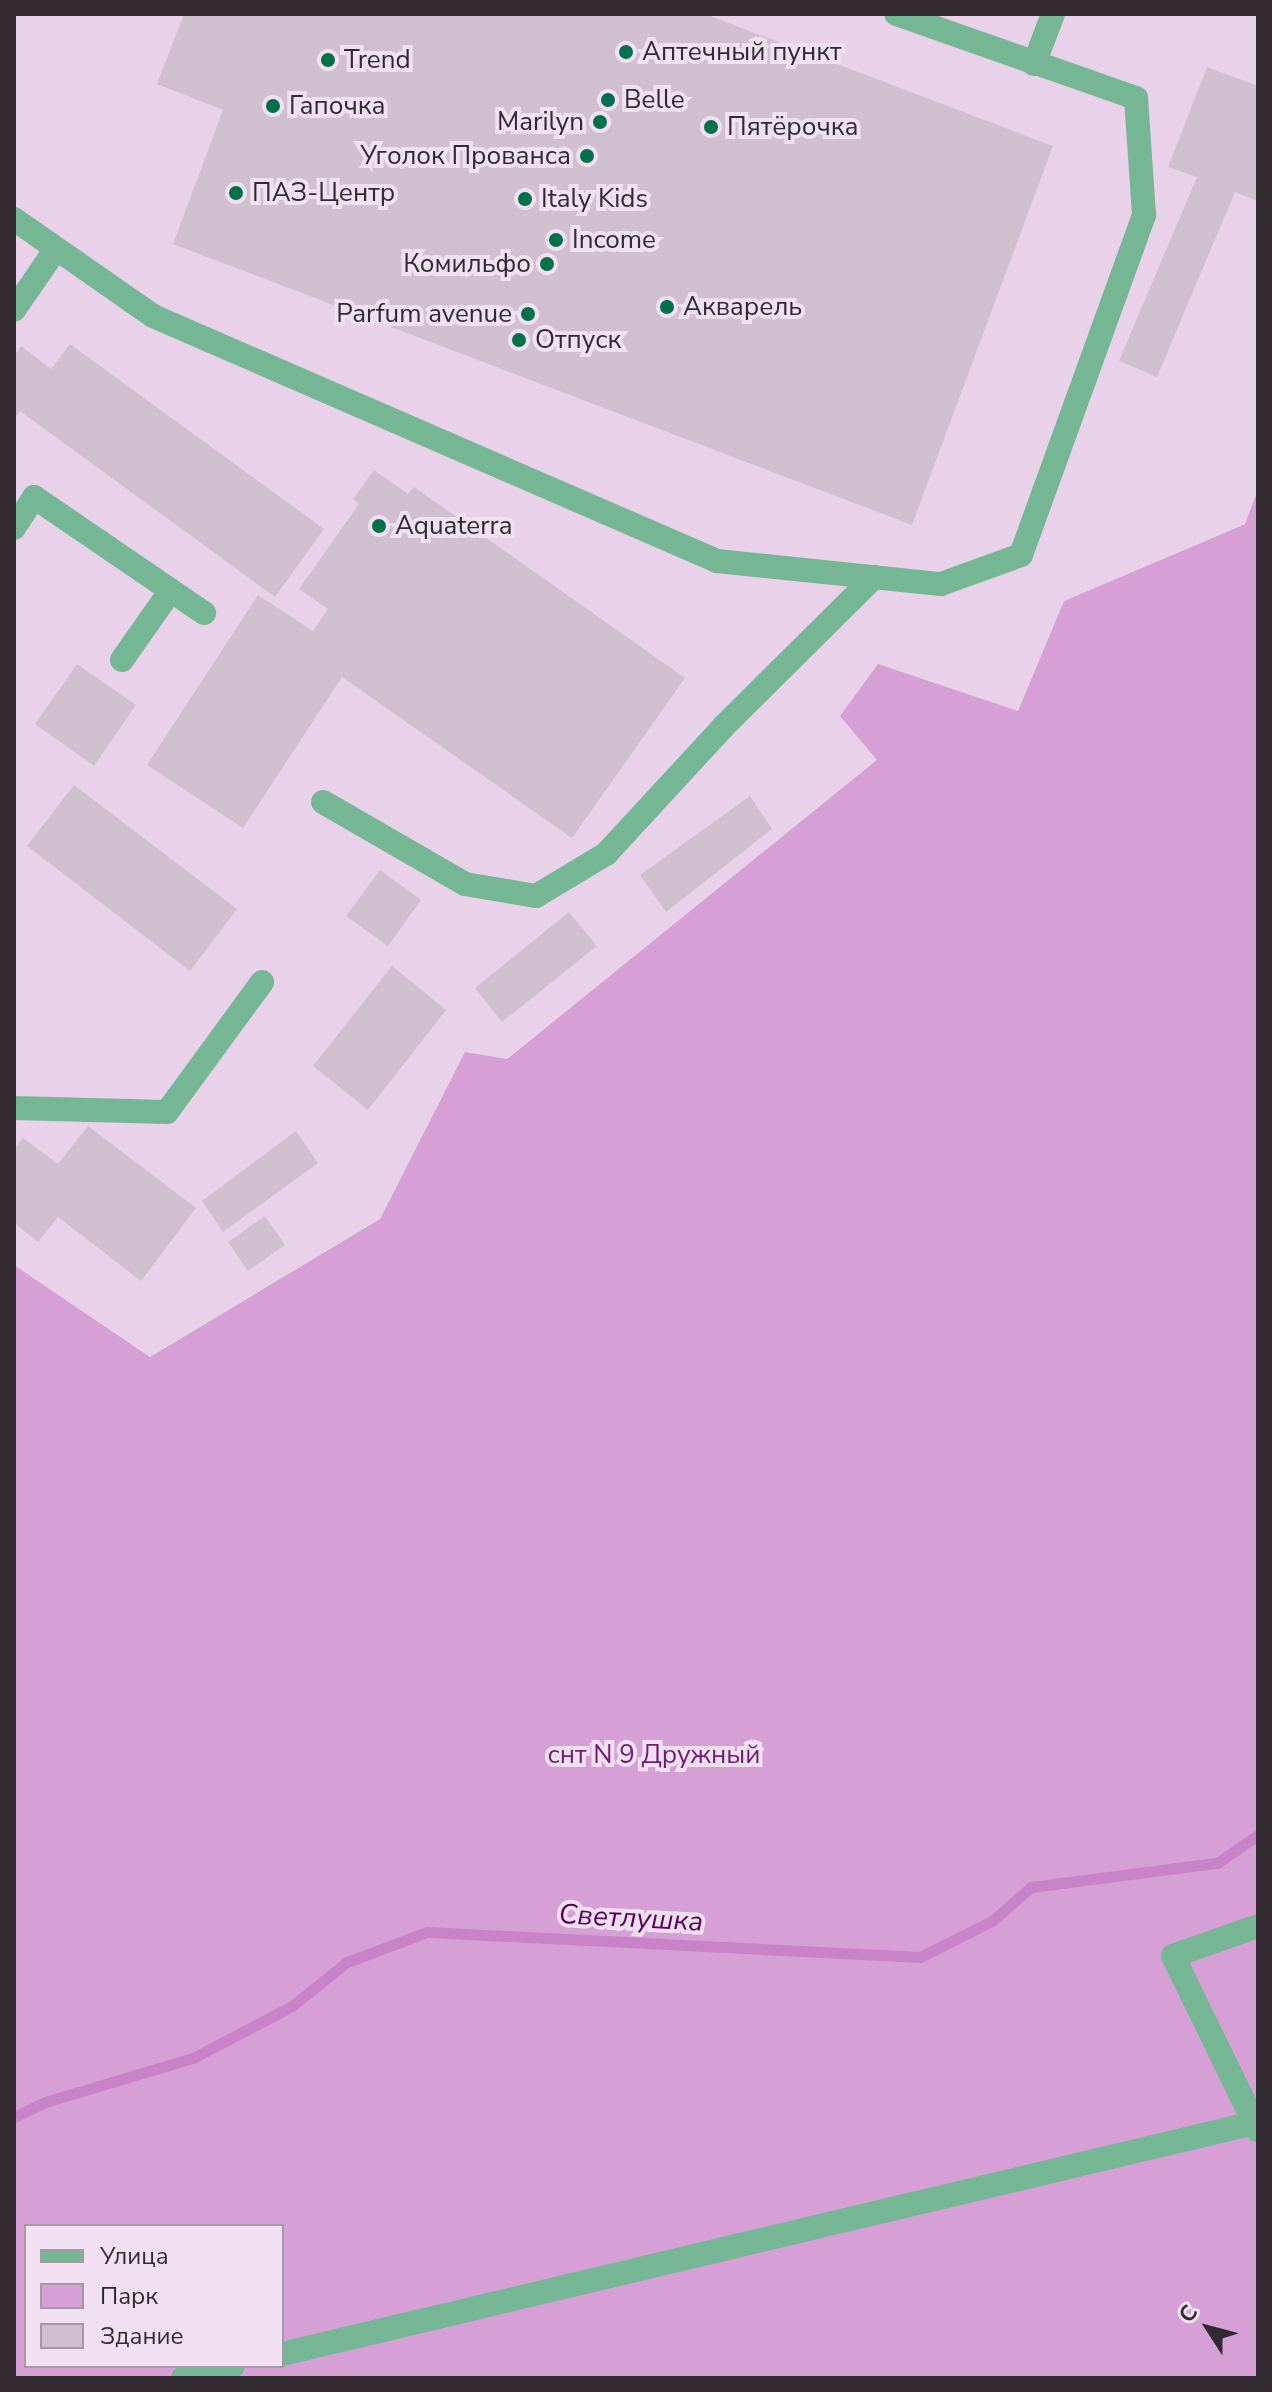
<!DOCTYPE html>
<html>
<head>
<meta charset="utf-8">
<style>
  body { margin:0 }
  #map { position:relative; width:1272px; height:2392px; overflow:hidden; background:#f1e0f1; font-family:"Nunito Sans",sans-serif }
  div>[style] { position:absolute }
  .built>* { inset:0; background:#e9d2e9 }
  .green>* { inset:0; background:#d6a0d6 }
  .stream>* { height:11px; margin:-5.5px; padding:0 5.5px; transform-origin:5.5px; border-radius:5.5px; background:#c883c8 }
  .building>* { inset:0; background:#d0bfcf }
  .minor>* { height:24px; margin:-12px; padding:0 12px; transform-origin:12px; border-radius:12px; background:#75b694 }
  .dots>* { width:22px; height:22px; translate:-50% -50%; box-sizing:border-box; border:4px solid #f1e0f1; border-radius:50% }
  span { translate:-50% -50%; white-space:nowrap; text-align:center; line-height:1.15; -webkit-text-stroke:8px #f1e0f1; paint-order:stroke }
  .poi-label { font-size:26px; color:#312b31 }
  .left { translate:0 -50%; text-align:left }
  .right { translate:-100% -50%; text-align:right }
  .park-label { font-size:26px; color:#701d73 }
  .water-label { font-size:28px; color:#5a005d; font-style:italic }
  .frame { position:absolute; inset:0; border:16px solid #312b31; pointer-events:none }
  .legend { position:absolute; left:24px; top:2224px; width:260px; height:144px; box-sizing:border-box; background:#f1e0f1; border:2px solid #a498a4; margin:0; padding:10px 14px; list-style:none; font-size:24px; color:#312b31 }
  .legend li { display:flex; align-items:center; gap:16px; height:40px }
  .legend b { width:40px; border:2px solid #a498a4 }
  .north { position:absolute; left:1168px; top:2288px; width:80px; height:80px; -webkit-text-stroke:6px #f1e0f1; paint-order:stroke; rotate:306deg; font-size:22px; font-weight:700; line-height:32px; text-align:center; color:#312b31 }
  .north::after { content:''; display:block; margin:auto; width:28px; height:36px; background:#312b31; clip-path:polygon(50% 0,100% 100%,50% 72%,0 100%) }
</style>
</head>
<body>
<div id="map">
  <div class="built">
    <i style="clip-path:polygon(14px 14px,1258px 14px,1258px 489px,1245px 523px,1064px 601px,1018px 711px,878px 760px,506px 1059px,465px 1053px,380px 1219px,150px 1357px,14px 1265px)"></i>
  </div>
  <div class="green">
    <i style="clip-path:polygon(evenodd,1258px 489px,1258px 2378px,14px 2378px,14px 1265px,150px 1357px,380px 1219px,465px 1052px,507px 1059px,877px 760px,840px 716px,878px 664px,1018px 711px,1064px 601px,1245px 524px,1258px 489px,26px 2226px,282px 2226px,282px 2366px,26px 2366px,26px 2226px)"></i>
  </div>
  <div class="stream">
    <i style="left:14px;top:2117px;width:34px;rotate:-26deg"></i>
    <i style="left:45px;top:2102px;width:154px;rotate:-16.6deg"></i>
    <i style="left:193px;top:2058px;width:112px;rotate:-27.7deg"></i>
    <i style="left:292px;top:2006px;width:70px;rotate:-38.7deg"></i>
    <i style="left:347px;top:1962px;width:85px;rotate:-20.6deg"></i>
    <i style="left:427px;top:1932px;width:494px;rotate:2.9deg"></i>
    <i style="left:920px;top:1957px;width:80px;rotate:-26.6deg"></i>
    <i style="left:992px;top:1921px;width:52px;rotate:-41.1deg"></i>
    <i style="left:1031px;top:1887px;width:188px;rotate:-7.4deg"></i>
    <i style="left:1217px;top:1863px;width:50px;rotate:-34.3deg"></i>
  </div>
  <div class="building">
    <i style="clip-path:polygon(184px 14px,705px 14px,1053px 146px,912px 525px,173px 244px,223px 110px,157px 84px)"></i>
    <i style="clip-path:polygon(1207px 67px,1258px 86px,1258px 201px,1235px 192px,1157px 377px,1119px 361px,1197px 177px,1168px 167px)"></i>
    <i style="clip-path:polygon(70px 344px,324px 529px,275px 597px,20px 411px,14px 419px,14px 356px,21px 346px,51px 369px)"></i>
    <i style="clip-path:polygon(374px 470px,408px 494px,414px 487px,685px 678px,572px 838px,342px 677px,243px 828px,147px 765px,258px 595px,313px 631px,328px 609px,299px 589px,359px 504px,353px 499px)"></i>
    <i style="clip-path:polygon(77px 664px,136px 705px,94px 766px,35px 724px)"></i>
    <i style="clip-path:polygon(74px 785px,237px 909px,190px 971px,27px 846px)"></i>
    <i style="clip-path:polygon(750px 796px,772px 829px,666px 912px,640px 875px)"></i>
    <i style="clip-path:polygon(380px 870px,421px 900px,388px 946px,346px 916px)"></i>
    <i style="clip-path:polygon(569px 912px,597px 946px,502px 1022px,475px 988px)"></i>
    <i style="clip-path:polygon(392px 966px,446px 1010px,368px 1110px,313px 1066px)"></i>
    <i style="clip-path:polygon(88px 1126px,196px 1208px,141px 1281px,58px 1217px,38px 1242px,14px 1223px,14px 1149px,23px 1138px,58px 1164px)"></i>
    <i style="clip-path:polygon(296px 1131px,318px 1163px,223px 1232px,202px 1201px)"></i>
    <i style="clip-path:polygon(265px 1216px,285px 1245px,248px 1271px,228px 1242px)"></i>
  </div>
  <div class="minor">
    <i style="left:1034px;top:64px;width:53px;rotate:-69.2deg"></i>
    <i style="left:14px;top:219px;width:169px;rotate:34.9deg"></i>
    <i style="left:153px;top:316px;width:615px;rotate:23.48deg"></i>
    <i style="left:717px;top:561px;width:225px;rotate:5.9deg"></i>
    <i style="left:941px;top:584px;width:85px;rotate:-19.9deg"></i>
    <i style="left:1021px;top:555px;width:362px;rotate:-70.1deg"></i>
    <i style="left:1144px;top:215px;width:117px;rotate:-93.9deg"></i>
    <i style="left:1136px;top:98px;width:254px;rotate:-160.7deg"></i>
    <i style="left:14px;top:310px;width:74px;rotate:-55.5deg"></i>
    <i style="left:14px;top:528px;width:37px;rotate:-57deg"></i>
    <i style="left:34px;top:497px;width:206px;rotate:34.3deg"></i>
    <i style="left:122px;top:660px;width:85px;rotate:-55deg"></i>
    <i style="left:323px;top:802px;width:164px;rotate:30deg"></i>
    <i style="left:465px;top:884px;width:72px;rotate:9.6deg"></i>
    <i style="left:536px;top:896px;width:82px;rotate:-31deg"></i>
    <i style="left:606px;top:854px;width:173px;rotate:-47.3deg"></i>
    <i style="left:723px;top:727px;width:213px;rotate:-44.8deg"></i>
    <i style="left:14px;top:1108px;width:153px;rotate:1.5deg"></i>
    <i style="left:167px;top:1112px;width:161px;rotate:-53.8deg"></i>
    <i style="left:1258px;top:1926px;width:90px;rotate:160.6deg"></i>
    <i style="left:1173px;top:1956px;width:194px;rotate:64deg"></i>
    <i style="left:282px;top:2354px;width:999px;rotate:-13.37deg"></i>
    <i style="left:183px;top:2378px;width:51px;rotate:-13.5deg"></i>
  </div>
  <div class="dots">
    <i style="left:626px;top:52px;background:#00714a"></i>
    <i style="left:328px;top:60px;background:#00714a"></i>
    <i style="left:608px;top:100px;background:#00714a"></i>
    <i style="left:273px;top:106px;background:#00714a"></i>
    <i style="left:600px;top:122px;background:#00714a"></i>
    <i style="left:711px;top:127px;background:#00714a"></i>
    <i style="left:587px;top:156px;background:#00714a"></i>
    <i style="left:236px;top:193px;background:#00714a"></i>
    <i style="left:525px;top:199px;background:#00714a"></i>
    <i style="left:556px;top:240px;background:#00714a"></i>
    <i style="left:547px;top:264px;background:#00714a"></i>
    <i style="left:667px;top:307px;background:#00714a"></i>
    <i style="left:528px;top:314px;background:#00714a"></i>
    <i style="left:519px;top:340px;background:#00714a"></i>
    <i style="left:379px;top:526px;background:#00714a"></i>
  </div>
  <div class="poi-label">
    <span class="left" style="left:642px;top:52px">Аптечный пункт</span>
    <span class="left" style="left:344px;top:60px">Trend</span>
    <span class="left" style="left:624px;top:100px">Belle</span>
    <span class="left" style="left:289px;top:106px">Гапочка</span>
    <span class="right" style="left:584px;top:122px">Marilyn</span>
    <span class="left" style="left:727px;top:127px">Пятёрочка</span>
    <span class="right" style="left:571px;top:156px">Уголок Прованса</span>
    <span class="left" style="left:252px;top:193px">ПАЗ-Центр</span>
    <span class="left" style="left:541px;top:199px">Italy Kids</span>
    <span class="left" style="left:572px;top:240px">Income</span>
    <span class="right" style="left:531px;top:264px">Комильфо</span>
    <span class="left" style="left:683px;top:307px">Акварель</span>
    <span class="right" style="left:512px;top:314px">Parfum avenue</span>
    <span class="left" style="left:535px;top:340px">Отпуск</span>
    <span class="left" style="left:395px;top:526px">Aquaterra</span>
  </div>
  <div class="park-label">
    <span style="left:654px;top:1755px">снт N 9 Дружный</span>
  </div>
  <div class="water-label">
    <span style="left:631px;top:1918px;rotate:3deg">Светлушка</span>
  </div>
  <div class="frame"></div>
  <ul class="legend">
  <li><b style="height:10px;background:#75b694"></b>Улица</li>
  <li><b style="height:22px;background:#d6a0d6"></b>Парк</li>
  <li><b style="height:22px;background:#d0bfcf"></b>Здание</li>
  </ul>
  <div class="north">С</div>
</div>
</body>
</html>
